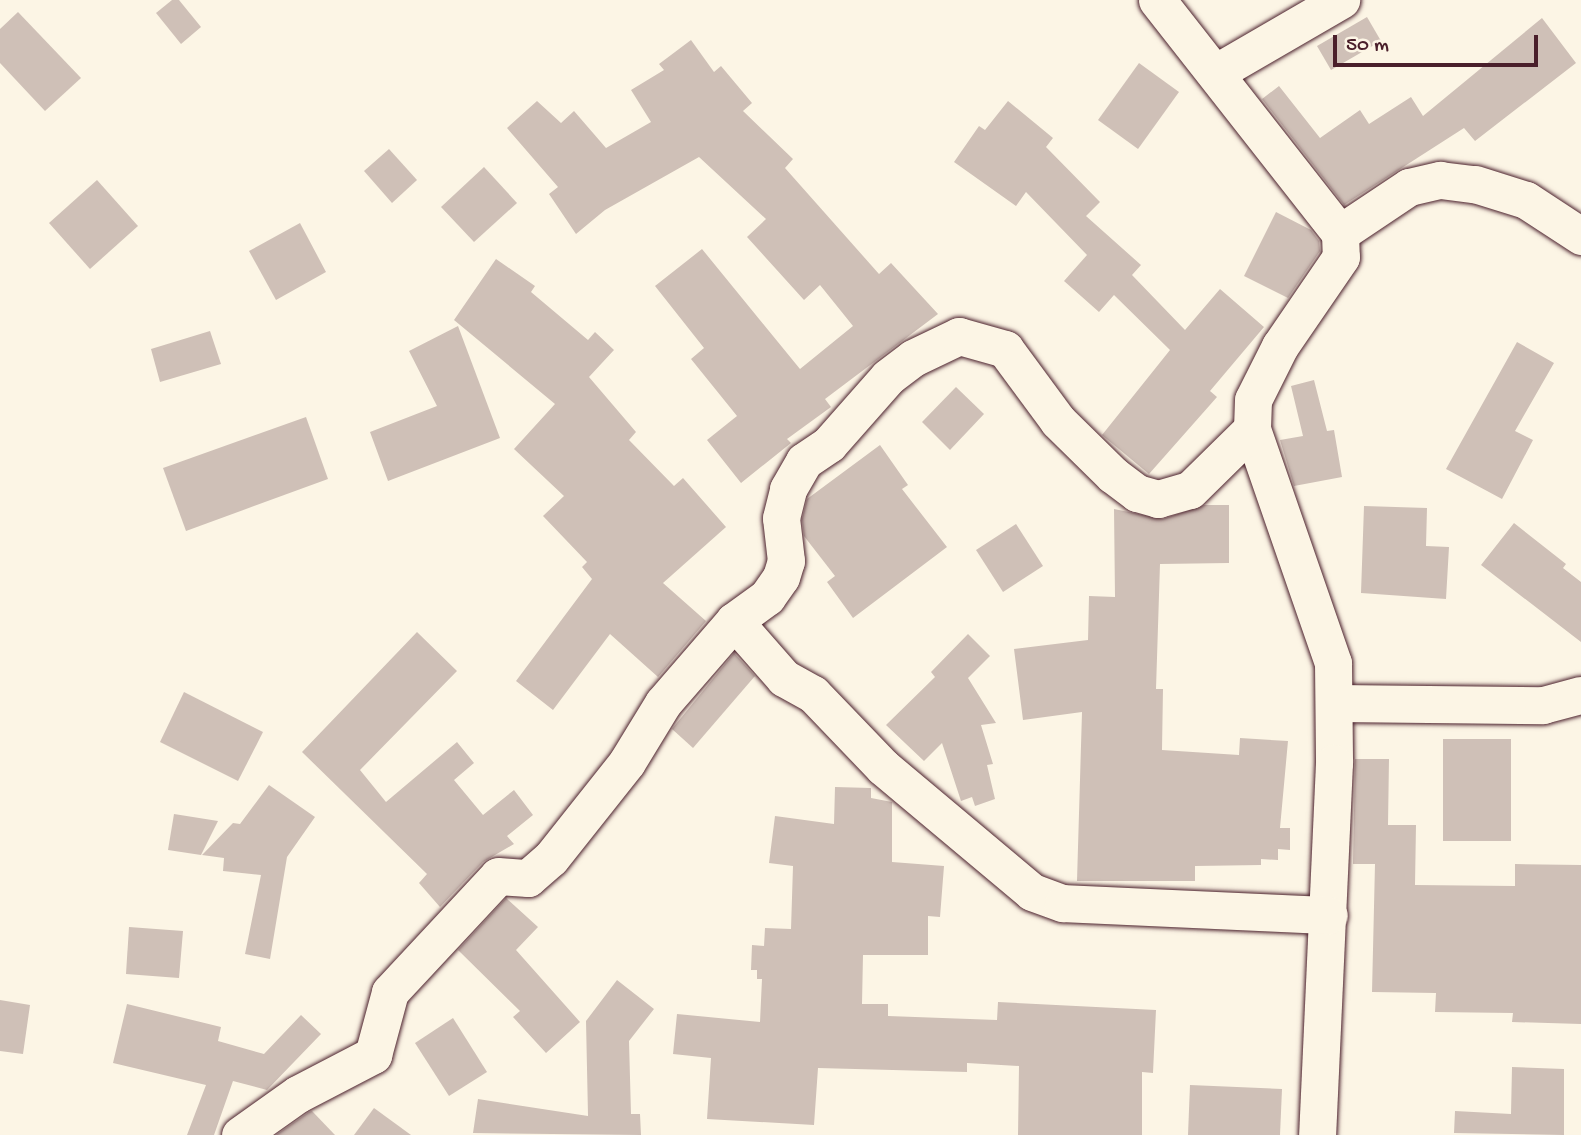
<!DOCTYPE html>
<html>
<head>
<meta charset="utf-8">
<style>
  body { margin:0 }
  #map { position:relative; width:1581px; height:1135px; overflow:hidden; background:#fcf5e5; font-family:"Gochi Hand",sans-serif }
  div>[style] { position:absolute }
  .building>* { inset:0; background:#cfc0b7 }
  .roads { filter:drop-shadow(0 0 2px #4a1f2b) drop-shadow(0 0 2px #4a1f2b) }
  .minor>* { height:37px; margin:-18.5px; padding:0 18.5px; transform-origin:18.5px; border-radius:18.5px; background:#fcf5e5 }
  span { translate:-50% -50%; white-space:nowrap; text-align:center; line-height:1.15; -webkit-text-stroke:5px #fcf5e5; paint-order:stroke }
  .scale { position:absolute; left:1333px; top:35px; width:205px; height:32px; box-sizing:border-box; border:4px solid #4a1f2b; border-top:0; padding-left:9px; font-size:21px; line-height:24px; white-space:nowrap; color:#4a1f2b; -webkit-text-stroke:5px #fcf5e5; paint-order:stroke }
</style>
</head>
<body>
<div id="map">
  <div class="building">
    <i style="clip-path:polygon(172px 0,179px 0,201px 27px,181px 44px,156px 13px)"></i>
    <i style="clip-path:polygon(18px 12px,81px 78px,45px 111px,0 63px,0 29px)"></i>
    <i style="clip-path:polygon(1367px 17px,1381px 41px,1331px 70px,1317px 46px)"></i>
    <i style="clip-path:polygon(1542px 18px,1576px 63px,1475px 141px,1464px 128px,1344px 205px,1262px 99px,1279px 86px,1320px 138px,1360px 110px,1369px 124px,1411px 97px,1423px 116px)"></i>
    <i style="clip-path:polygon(691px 40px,714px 72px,721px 66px,752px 103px,743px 111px,793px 159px,785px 168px,879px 274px,891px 263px,938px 314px,825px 399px,831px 407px,787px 439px,791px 443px,741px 483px,707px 440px,737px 416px,691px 359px,704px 348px,655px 286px,702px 249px,800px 369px,853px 326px,820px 285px,804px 300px,747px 237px,766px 219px,699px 157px,605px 210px,576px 234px,549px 194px,558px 187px,507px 128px,537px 101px,561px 123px,574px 111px,606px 148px,651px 122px,631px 90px,664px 70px,659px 64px)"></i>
    <i style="clip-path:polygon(1139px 63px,1179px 92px,1138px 149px,1098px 120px)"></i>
    <i style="clip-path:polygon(1008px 101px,1053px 138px,1046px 147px,1100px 202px,1086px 216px,1141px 265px,1132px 275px,1185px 330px,1220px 289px,1264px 327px,1210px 391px,1217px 397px,1149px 474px,1102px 435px,1170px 350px,1114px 295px,1099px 312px,1064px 281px,1087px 255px,1026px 192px,1016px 206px,954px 162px,979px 126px,985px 130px)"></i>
    <i style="clip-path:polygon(389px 149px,417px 180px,392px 203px,364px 171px)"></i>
    <i style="clip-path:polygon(484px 167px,517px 203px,474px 242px,441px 207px)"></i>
    <i style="clip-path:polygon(97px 180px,138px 226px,90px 269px,49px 223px)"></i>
    <i style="clip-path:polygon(1276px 212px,1311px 230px,1319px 241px,1320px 251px,1288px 298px,1244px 276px)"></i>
    <i style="clip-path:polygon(300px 223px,326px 272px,276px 300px,249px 251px)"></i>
    <i style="clip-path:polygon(496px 259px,535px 286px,531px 292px,588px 340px,595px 332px,614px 350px,589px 377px,636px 432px,629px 440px,674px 486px,683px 478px,726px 527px,663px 583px,706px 621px,658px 677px,610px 634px,553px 710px,516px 681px,592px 579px,582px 567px,587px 562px,543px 516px,564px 496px,514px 449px,555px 404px,454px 320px)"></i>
    <i style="clip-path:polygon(458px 326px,500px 438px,388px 481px,370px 432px,437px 406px,409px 351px)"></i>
    <i style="clip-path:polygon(210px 331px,221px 364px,160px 382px,151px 349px)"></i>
    <i style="clip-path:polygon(1517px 342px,1554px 363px,1515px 431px,1533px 440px,1502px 499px,1446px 469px)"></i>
    <i style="clip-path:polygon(1314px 380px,1327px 431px,1334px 430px,1342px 477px,1294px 486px,1280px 440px,1303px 436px,1291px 386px)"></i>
    <i style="clip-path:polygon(956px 387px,984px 414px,950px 450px,922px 422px)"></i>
    <i style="clip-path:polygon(306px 417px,328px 479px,186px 531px,163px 468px)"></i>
    <i style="clip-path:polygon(880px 445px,908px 485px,902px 489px,947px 547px,853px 618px,827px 582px,835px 576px,804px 536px,802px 519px,807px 499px)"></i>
    <i style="clip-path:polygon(1204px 505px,1229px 505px,1229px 563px,1160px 564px,1156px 689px,1163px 689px,1162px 750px,1239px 755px,1240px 738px,1288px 741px,1280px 828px,1290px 828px,1290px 850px,1278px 849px,1278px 860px,1261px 859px,1261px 865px,1195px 866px,1195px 881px,1077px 881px,1082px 712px,1023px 720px,1014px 649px,1088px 640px,1089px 596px,1115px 597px,1114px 509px,1163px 519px)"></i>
    <i style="clip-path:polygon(1364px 506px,1427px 508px,1426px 546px,1449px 547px,1446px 599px,1361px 593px)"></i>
    <i style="clip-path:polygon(1514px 523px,1566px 564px,1563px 568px,1581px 582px,1581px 642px,1481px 565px)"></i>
    <i style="clip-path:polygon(1016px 524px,1043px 566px,1003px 592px,976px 550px)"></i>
    <i style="clip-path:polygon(417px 632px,457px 671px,360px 770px,386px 802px,457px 742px,474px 763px,454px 780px,483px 815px,514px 790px,533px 815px,507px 836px,514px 844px,483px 862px,440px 907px,419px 883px,427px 874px,302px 752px)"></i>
    <i style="clip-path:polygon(968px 634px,990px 656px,968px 678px,996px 723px,981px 725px,993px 764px,987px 765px,995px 799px,975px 806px,972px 797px,961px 801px,942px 743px,924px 761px,886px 725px,935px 677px,931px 672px)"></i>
    <i style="clip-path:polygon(734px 653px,755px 676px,693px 748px,672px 729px)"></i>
    <i style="clip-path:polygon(184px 692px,263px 732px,238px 781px,160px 742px)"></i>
    <i style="clip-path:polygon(1443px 739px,1511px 739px,1511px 841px,1443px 841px)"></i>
    <i style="clip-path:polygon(1355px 759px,1389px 759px,1388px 825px,1416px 825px,1415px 885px,1515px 886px,1515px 864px,1581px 865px,1581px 1024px,1512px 1022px,1513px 1013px,1435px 1012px,1436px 993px,1372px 992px,1375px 864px,1353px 864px)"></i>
    <i style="clip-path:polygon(269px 785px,315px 817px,287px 857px,270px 959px,245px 954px,261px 875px,223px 871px,224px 858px,202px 855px,233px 823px,240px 824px)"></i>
    <i style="clip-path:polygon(835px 787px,871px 788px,871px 798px,892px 802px,892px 862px,944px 866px,940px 917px,928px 916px,928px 955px,863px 955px,862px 1004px,888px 1004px,888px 1016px,997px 1020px,998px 1002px,1156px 1010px,1153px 1073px,1142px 1072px,1142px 1135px,1018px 1135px,1019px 1066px,967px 1063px,967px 1072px,818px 1068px,814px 1125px,707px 1119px,711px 1058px,673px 1054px,677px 1014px,760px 1022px,762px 979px,757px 979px,757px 970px,751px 970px,752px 945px,764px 946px,765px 928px,791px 929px,793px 866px,769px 863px,775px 816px,834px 824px)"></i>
    <i style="clip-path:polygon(174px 814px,218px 821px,201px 855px,168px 850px)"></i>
    <i style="clip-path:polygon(506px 898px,538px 927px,516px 950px,580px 1022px,546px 1053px,513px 1017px,520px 1011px,458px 950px)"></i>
    <i style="clip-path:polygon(129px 927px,183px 931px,179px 978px,126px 974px)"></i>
    <i style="clip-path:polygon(617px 980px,654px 1009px,629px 1041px,631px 1114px,640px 1114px,641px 1135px,473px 1133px,478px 1099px,588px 1116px,586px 1021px)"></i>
    <i style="clip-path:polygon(0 1000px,30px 1005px,23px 1054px,0 1051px)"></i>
    <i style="clip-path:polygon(127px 1004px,221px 1027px,218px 1041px,264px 1054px,301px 1015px,321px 1034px,267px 1090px,233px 1081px,214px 1135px,187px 1135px,206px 1085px,113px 1063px)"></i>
    <i style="clip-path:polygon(453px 1018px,487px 1072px,449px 1096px,415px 1043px)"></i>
    <i style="clip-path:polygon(1512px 1067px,1564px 1069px,1564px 1135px,1454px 1133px,1455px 1111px,1511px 1114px)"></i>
    <i style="clip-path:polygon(1190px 1085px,1282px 1089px,1280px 1135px,1188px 1135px)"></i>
    <i style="clip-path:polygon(374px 1108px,411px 1135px,354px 1135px)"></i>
    <i style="clip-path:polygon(312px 1111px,335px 1135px,276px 1135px,309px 1112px)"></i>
  </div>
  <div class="roads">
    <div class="minor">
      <i style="left:1157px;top:0;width:296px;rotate:51.9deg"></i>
      <i style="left:1340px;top:233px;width:24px;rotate:88deg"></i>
      <i style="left:1341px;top:257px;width:108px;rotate:124.4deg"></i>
      <i style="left:1280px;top:346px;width:60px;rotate:116.6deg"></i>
      <i style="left:1253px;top:400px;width:29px;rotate:92deg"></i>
      <i style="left:1252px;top:429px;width:248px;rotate:70.9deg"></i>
      <i style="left:1333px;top:663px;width:100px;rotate:89.4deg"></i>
      <i style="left:1334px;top:763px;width:372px;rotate:92.6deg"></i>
      <i style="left:1215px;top:73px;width:146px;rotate:-30.1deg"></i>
      <i style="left:1340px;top:233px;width:83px;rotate:-33.7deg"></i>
      <i style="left:1409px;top:187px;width:32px;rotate:-13deg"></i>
      <i style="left:1440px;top:180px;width:35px;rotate:7deg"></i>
      <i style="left:1475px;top:184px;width:53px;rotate:17.4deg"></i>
      <i style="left:1526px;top:200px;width:66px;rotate:33.2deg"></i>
      <i style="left:734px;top:621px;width:76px;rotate:48.7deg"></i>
      <i style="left:784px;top:678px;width:33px;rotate:29deg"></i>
      <i style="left:813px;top:694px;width:101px;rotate:46.2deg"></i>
      <i style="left:883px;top:767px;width:194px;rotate:40deg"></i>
      <i style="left:1032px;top:892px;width:33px;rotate:20deg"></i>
      <i style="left:1063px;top:903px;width:266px;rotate:2.6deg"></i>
      <i style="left:1336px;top:703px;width:207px;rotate:0.6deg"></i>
      <i style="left:1543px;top:705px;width:39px;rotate:-15deg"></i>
      <i style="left:240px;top:1135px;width:71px;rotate:-35.3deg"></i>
      <i style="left:298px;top:1094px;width:85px;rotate:-27.5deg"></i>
      <i style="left:373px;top:1055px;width:65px;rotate:-74.9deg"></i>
      <i style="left:390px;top:992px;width:158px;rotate:-47deg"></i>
      <i style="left:498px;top:876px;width:30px;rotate:4deg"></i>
      <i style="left:528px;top:878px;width:30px;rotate:-41deg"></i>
      <i style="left:551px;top:858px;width:122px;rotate:-51.6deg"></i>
      <i style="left:627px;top:762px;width:69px;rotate:-58.6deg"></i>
      <i style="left:663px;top:703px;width:108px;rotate:-49.1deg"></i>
      <i style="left:734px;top:621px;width:41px;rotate:-36deg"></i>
      <i style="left:767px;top:597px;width:24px;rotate:-55deg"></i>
      <i style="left:781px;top:577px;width:17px;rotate:-73deg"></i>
      <i style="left:786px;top:561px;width:43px;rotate:-96.6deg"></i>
      <i style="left:781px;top:518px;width:30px;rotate:-76deg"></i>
      <i style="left:788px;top:489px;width:32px;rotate:-60deg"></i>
      <i style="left:804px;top:461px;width:30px;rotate:-34deg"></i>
      <i style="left:829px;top:444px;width:89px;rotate:-48.6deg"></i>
      <i style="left:888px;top:377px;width:31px;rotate:-37deg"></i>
      <i style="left:913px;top:358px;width:51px;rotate:-25.6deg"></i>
      <i style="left:959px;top:336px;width:48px;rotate:15.8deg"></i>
      <i style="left:1005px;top:349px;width:89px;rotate:53.6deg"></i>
      <i style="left:1058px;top:421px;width:77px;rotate:44.5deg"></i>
      <i style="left:1113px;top:475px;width:30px;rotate:37deg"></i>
      <i style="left:1137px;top:493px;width:22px;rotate:16deg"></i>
      <i style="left:1158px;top:499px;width:33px;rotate:-16deg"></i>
      <i style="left:1190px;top:490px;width:87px;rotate:-44.5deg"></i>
    </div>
  </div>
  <div class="scale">50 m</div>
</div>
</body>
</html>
